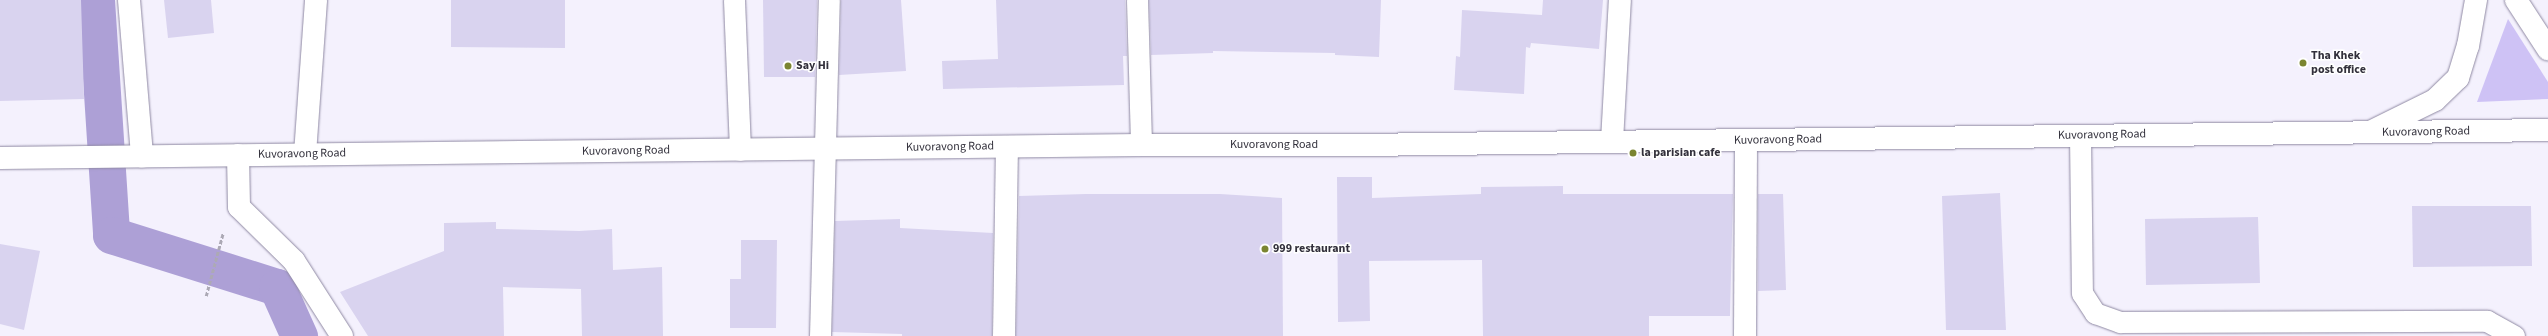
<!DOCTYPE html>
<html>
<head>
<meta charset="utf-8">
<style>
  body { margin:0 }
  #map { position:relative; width:2548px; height:336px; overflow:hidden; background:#f4f1fd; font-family:"Source Sans 3",sans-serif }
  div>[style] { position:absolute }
  .green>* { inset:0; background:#cec2f5 }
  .canal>* { height:37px; margin:-18.5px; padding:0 18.5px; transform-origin:18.5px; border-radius:18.5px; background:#ada0d6 }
  .building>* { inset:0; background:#d9d3ef }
  .path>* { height:2.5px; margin-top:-1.25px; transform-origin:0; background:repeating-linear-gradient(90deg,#aca9b5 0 4px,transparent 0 6px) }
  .roads { filter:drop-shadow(0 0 1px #8f89a3) drop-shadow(0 0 1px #8f89a3) }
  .service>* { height:21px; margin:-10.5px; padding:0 10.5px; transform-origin:10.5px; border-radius:10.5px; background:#fff }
  .minor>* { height:22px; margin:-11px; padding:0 11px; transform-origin:11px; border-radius:11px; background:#fff }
  .tertiary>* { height:22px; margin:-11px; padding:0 11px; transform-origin:11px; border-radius:11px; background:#fff }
  .dots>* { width:11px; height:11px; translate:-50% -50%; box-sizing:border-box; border:2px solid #fff; border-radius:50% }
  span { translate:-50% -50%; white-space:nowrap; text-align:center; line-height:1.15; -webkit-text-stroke:3px #fff; paint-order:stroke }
  .poi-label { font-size:12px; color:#32303b; font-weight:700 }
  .left { translate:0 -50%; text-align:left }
  .street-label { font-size:12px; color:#32303b }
</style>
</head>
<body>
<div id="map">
  <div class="green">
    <i style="clip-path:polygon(2508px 19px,2548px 82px,2548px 99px,2477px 102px)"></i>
  </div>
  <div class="canal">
    <i style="left:96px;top:0;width:235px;rotate:86.3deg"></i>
    <i style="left:111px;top:235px;width:174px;rotate:17.4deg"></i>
    <i style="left:277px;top:287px;width:54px;rotate:65.8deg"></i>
  </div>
  <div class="building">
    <i style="clip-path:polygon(0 0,81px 0,84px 99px,0 101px)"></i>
    <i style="clip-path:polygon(164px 0,211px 0,214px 33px,168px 38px)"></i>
    <i style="clip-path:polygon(451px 0,565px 0,565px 48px,451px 47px)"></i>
    <i style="clip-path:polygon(763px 0,817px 0,815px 77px,764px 77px)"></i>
    <i style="clip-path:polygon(841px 0,901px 0,906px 71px,839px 75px)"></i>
    <i style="clip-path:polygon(996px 0,1125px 0,1127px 56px,1123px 56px,1124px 85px,943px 89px,942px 61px,998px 59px)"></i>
    <i style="clip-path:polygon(1149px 0,1381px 0,1379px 57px,1335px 55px,1335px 53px,1213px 51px,1213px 53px,1151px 55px)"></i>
    <i style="clip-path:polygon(1543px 0,1603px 0,1599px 49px,1531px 43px,1530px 48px,1526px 47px,1524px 94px,1454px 90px,1456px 56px,1460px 57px,1462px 10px,1542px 15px)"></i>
    <i style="clip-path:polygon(1337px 177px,1372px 177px,1372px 198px,1481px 194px,1481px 187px,1563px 186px,1563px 194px,1733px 194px,1730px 316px,1649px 316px,1649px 336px,1483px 336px,1482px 260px,1369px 261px,1370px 321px,1338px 322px)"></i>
    <i style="clip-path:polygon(2000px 193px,2006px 330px,1946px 330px,1942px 196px)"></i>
    <i style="clip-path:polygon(1086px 194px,1220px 194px,1282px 198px,1283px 336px,1016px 336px,1019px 196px)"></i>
    <i style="clip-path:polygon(1758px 194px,1783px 194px,1786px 290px,1758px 291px)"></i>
    <i style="clip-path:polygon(2412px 206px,2531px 206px,2532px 266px,2413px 267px)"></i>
    <i style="clip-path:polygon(2258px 217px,2260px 283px,2146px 285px,2145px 219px)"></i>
    <i style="clip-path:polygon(900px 219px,900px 228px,993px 233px,992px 336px,902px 336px,902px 334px,832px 332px,835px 221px)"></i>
    <i style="clip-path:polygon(496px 222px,496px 229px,579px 231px,612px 229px,613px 270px,662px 267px,663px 336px,582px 336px,581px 289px,503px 287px,504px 336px,368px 336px,340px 292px,444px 251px,444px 223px)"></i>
    <i style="clip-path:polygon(741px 240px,777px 240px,776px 328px,730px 328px,730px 279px,741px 279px)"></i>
    <i style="clip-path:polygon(0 244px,40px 251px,24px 330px,0 324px)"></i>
  </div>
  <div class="path">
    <i style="left:206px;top:296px;width:65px;rotate:-74.9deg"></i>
  </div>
  <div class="roads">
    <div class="service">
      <i style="left:734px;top:0;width:150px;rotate:87.7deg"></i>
      <i style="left:1137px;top:0;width:145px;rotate:88.4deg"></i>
      <i style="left:2080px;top:135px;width:158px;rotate:89.3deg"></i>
      <i style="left:2082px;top:293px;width:24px;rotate:57deg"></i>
      <i style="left:2095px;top:313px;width:27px;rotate:20deg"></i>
      <i style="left:2120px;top:322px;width:367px;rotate:-0.2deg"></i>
      <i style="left:2487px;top:321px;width:31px;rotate:29deg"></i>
      <i style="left:820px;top:336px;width:336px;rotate:-88.5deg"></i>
    </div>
    <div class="minor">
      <i style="left:129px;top:0;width:157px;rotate:85.2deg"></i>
      <i style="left:2516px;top:0;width:59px;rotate:56.9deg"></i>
      <i style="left:1612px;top:141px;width:141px;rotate:-86.8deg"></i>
      <i style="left:305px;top:154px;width:154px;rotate:-85.9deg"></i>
      <i style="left:238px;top:155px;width:52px;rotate:88.9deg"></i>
      <i style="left:239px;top:207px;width:77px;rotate:44.5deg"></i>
      <i style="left:294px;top:261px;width:89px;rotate:57.4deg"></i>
      <i style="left:1004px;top:336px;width:189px;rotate:-89.1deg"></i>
      <i style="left:1745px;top:336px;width:195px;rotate:-89.7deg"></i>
    </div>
    <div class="tertiary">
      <i style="left:2372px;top:131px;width:70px;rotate:-26.2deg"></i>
      <i style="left:2435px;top:100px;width:32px;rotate:-44deg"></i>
      <i style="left:2458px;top:78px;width:34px;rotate:-73deg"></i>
      <i style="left:2468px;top:46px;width:47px;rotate:-80.1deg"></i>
      <i style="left:0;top:158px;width:1141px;rotate:-0.65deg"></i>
      <i style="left:1141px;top:145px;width:218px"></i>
      <i style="left:1359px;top:145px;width:1189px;rotate:-0.72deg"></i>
    </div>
  </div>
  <div class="dots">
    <i style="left:2303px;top:63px;background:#7b8531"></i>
    <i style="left:788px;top:66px;background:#7b8531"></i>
    <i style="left:1633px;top:153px;background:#7b8531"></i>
    <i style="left:1265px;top:249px;background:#7b8531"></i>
  </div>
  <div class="poi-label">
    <span class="left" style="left:2311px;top:63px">Tha Khek<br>post office</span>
    <span class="left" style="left:796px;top:66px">Say Hi</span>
    <span class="left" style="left:1641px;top:153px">la parisian cafe</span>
    <span class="left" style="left:1273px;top:249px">999 restaurant</span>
  </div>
  <div class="street-label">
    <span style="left:2426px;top:132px;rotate:-1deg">Kuvoravong Road</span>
    <span style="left:2102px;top:135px;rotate:-1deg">Kuvoravong Road</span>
    <span style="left:1778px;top:140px;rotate:-1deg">Kuvoravong Road</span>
    <span style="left:1274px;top:145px">Kuvoravong Road</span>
    <span style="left:950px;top:147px;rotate:-1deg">Kuvoravong Road</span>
    <span style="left:626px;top:151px;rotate:-1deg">Kuvoravong Road</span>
    <span style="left:302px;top:154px;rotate:-1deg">Kuvoravong Road</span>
  </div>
</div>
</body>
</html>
